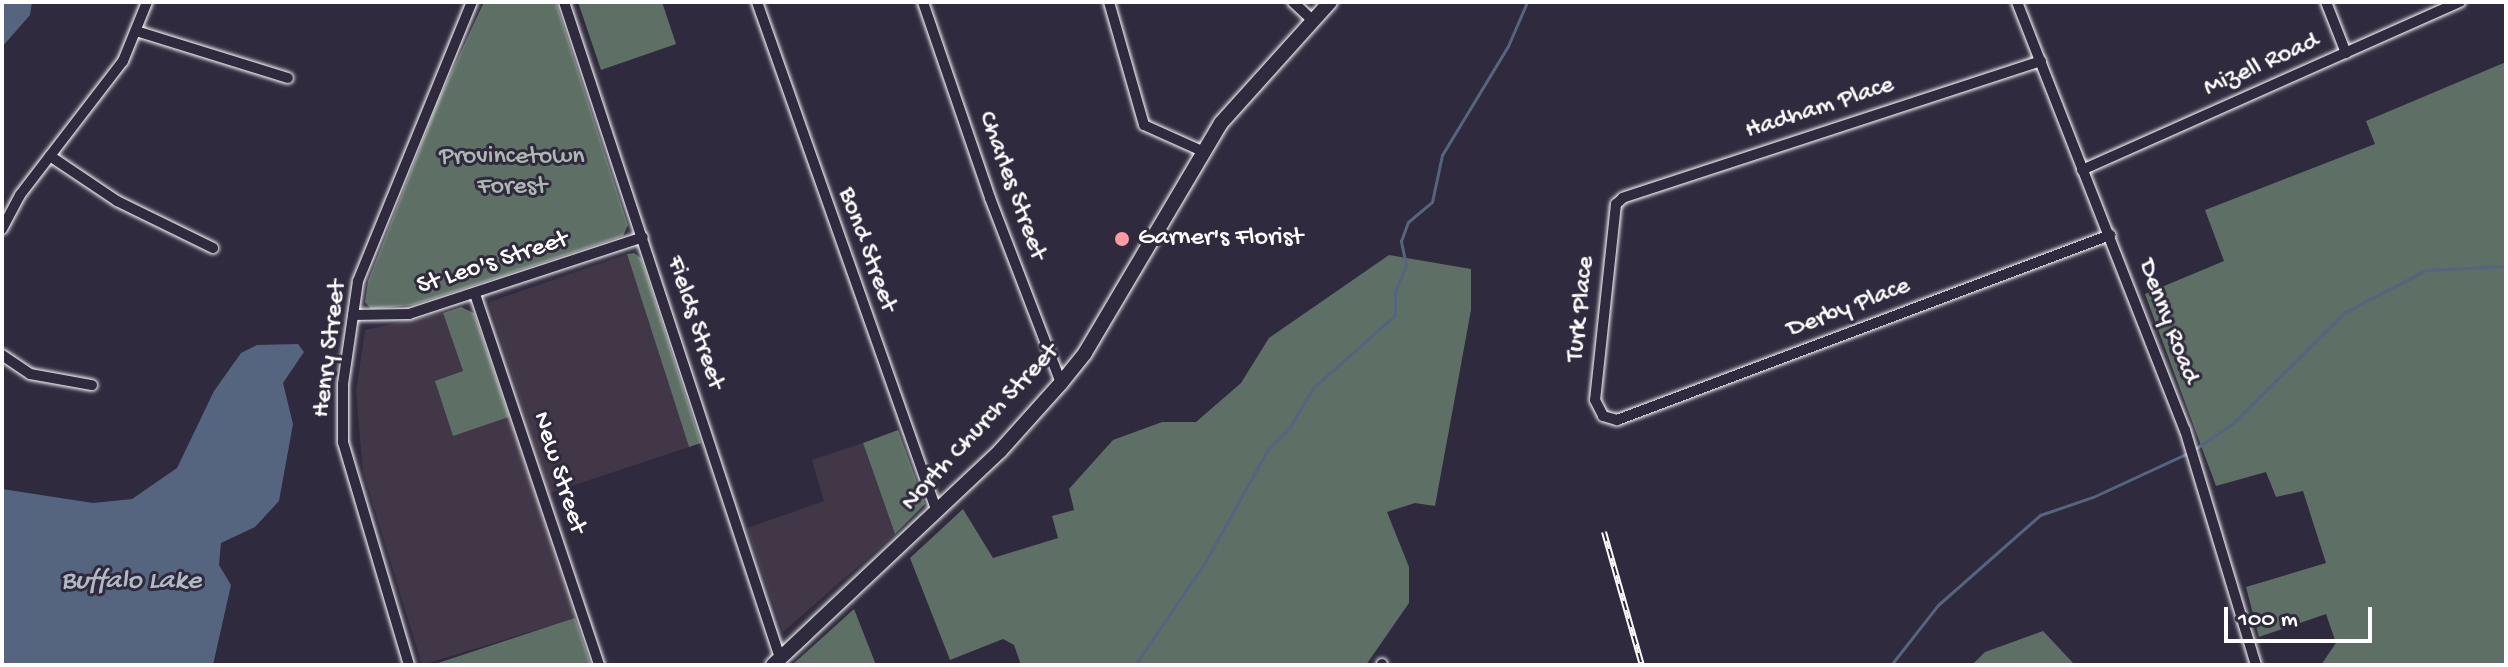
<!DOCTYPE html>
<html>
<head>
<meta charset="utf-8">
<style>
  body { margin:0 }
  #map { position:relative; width:2508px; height:667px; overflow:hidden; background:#2f2a3d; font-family:"Gochi Hand",sans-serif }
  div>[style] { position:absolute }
  .built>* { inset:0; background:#423747 }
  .green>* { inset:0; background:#5e6f66 }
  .water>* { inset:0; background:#55647f }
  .stream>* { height:3px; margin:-1.5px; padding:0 1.5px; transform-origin:1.5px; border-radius:1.5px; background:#55647f }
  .roads { filter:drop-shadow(0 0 2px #fff) drop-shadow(0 0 2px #fff) }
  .street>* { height:10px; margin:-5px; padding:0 5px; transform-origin:5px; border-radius:5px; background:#2f2a3d }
  .secondary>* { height:14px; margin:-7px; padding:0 7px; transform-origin:7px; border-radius:7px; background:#2f2a3d }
  .rail>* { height:6px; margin-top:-3px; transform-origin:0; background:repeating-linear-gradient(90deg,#2f2a3d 0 9px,#fff 0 18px); box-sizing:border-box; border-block:2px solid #fff }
  .dots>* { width:22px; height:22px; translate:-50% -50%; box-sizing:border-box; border:4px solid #2f2a3d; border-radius:50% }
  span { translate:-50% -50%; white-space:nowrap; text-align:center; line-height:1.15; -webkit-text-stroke:6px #2f2a3d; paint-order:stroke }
  .street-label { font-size:26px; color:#fff }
  .park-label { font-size:26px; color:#aeb7b2 }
  .poi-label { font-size:26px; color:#fff }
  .left { translate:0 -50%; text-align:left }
  .water-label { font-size:28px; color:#b2b9c5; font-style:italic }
  .frame { position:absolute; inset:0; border:4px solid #fff; pointer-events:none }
  .scale { position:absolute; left:2224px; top:607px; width:148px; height:36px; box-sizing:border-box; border:4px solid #fff; border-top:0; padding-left:10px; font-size:24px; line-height:28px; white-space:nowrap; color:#fff; -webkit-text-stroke:6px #2f2a3d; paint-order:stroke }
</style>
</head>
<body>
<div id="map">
  <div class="built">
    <i style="clip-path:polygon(627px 254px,689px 447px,550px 493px,489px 302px)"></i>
    <i style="clip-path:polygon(443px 313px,463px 371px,453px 436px,509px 417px,575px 618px,422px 665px,363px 471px,356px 392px,365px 330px)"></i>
    <i style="clip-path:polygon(863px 443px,895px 534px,783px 632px,747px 528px,824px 501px,812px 460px)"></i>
  </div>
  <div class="green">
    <i style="clip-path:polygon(484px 2px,556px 2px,628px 225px,623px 236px,413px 305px,371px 309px,365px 302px,368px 281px,439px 99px)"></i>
    <i style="clip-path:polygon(578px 2px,662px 2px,676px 44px,601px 70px)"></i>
    <i style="clip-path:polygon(2506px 62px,2506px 665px,2321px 665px,2336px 643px,2326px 614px,2259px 637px,2246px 587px,2326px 563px,2303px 491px,2276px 497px,2266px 472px,2216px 486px,2145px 294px,2224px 261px,2205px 210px,2375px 144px,2366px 121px)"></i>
    <i style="clip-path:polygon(634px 253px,641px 258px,701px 443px,689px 447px,627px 254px)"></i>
    <i style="clip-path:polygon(1389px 255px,1471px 269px,1471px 310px,1435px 506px,1415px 503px,1387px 512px,1409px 567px,1409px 603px,1366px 665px,1021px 665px,1014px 645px,1003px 639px,950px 660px,910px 558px,963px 509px,993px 558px,1058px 538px,1052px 516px,1074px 510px,1069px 489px,1113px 440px,1162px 422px,1196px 422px,1241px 383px,1269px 338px)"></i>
    <i style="clip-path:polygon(461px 307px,474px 313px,509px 417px,453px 436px,435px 381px,463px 371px,443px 313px)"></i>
    <i style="clip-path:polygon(898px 430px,925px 504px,895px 534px,863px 443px)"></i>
    <i style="clip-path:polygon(854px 609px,876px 665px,792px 665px)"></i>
    <i style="clip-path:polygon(575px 618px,591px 665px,432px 665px,553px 625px)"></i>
    <i style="clip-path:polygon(2043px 631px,2075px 665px,1972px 665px,1985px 652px)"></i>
  </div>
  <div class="water">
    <i style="clip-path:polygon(32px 2px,30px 15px,2px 47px,2px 3px)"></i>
    <i style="clip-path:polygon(298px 344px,304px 352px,283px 383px,293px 424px,279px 501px,255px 527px,221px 543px,219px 565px,231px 585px,213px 665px,2px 665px,2px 489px,93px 503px,132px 499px,177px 468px,214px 391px,241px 353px,257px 345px)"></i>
  </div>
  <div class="stream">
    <i style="left:2195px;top:449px;width:45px;rotate:-34deg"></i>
    <i style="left:2232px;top:424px;width:159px;rotate:-44.7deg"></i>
    <i style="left:2345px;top:312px;width:91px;rotate:-27.4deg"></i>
    <i style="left:2426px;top:270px;width:80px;rotate:-2.9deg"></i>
    <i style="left:1135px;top:665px;width:122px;rotate:-55.7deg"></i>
    <i style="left:1204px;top:564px;width:132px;rotate:-60.9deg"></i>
    <i style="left:1268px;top:449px;width:30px;rotate:-45deg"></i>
    <i style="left:1289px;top:428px;width:47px;rotate:-59deg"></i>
    <i style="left:1313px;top:388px;width:110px;rotate:-41.7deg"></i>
    <i style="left:1395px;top:315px;width:24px;rotate:-90deg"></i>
    <i style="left:1395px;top:291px;width:28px;rotate:-67deg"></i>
    <i style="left:1406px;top:265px;width:25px;rotate:-102deg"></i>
    <i style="left:1401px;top:241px;width:20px;rotate:-70deg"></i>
    <i style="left:1408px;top:222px;width:31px;rotate:-40deg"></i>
    <i style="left:1432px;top:202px;width:48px;rotate:-78deg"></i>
    <i style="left:1442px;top:155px;width:127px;rotate:-58.8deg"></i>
    <i style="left:1508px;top:46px;width:48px;rotate:-66.6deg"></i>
    <i style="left:1891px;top:665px;width:76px;rotate:-51.9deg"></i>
    <i style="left:1938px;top:605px;width:136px;rotate:-41.4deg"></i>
    <i style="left:2040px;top:515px;width:56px;rotate:-18.8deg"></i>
    <i style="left:2093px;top:497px;width:105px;rotate:-24.9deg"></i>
  </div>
  <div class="roads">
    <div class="street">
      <i style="left:564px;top:2px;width:691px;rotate:71.77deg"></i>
      <i style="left:757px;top:2px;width:541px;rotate:70.56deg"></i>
      <i style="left:923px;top:2px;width:207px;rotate:71.1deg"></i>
      <i style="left:990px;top:198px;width:198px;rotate:69deg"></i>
      <i style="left:1109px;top:2px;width:128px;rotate:74.1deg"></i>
      <i style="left:1144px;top:125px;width:66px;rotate:24.2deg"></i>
      <i style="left:1293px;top:2px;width:26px;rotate:43deg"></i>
      <i style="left:2017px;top:2px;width:460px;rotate:68.6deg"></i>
      <i style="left:2185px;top:430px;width:245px;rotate:73.2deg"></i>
      <i style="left:2326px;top:2px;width:55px;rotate:68.6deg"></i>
      <i style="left:136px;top:31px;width:159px;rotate:17.2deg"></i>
      <i style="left:2041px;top:61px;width:440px;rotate:161.9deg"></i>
      <i style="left:1623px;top:198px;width:9px;rotate:139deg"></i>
      <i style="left:1616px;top:204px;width:197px;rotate:96.1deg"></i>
      <i style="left:1595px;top:400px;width:18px;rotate:63deg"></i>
      <i style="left:1603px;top:416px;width:15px;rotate:16deg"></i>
      <i style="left:1617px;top:420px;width:527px;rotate:-20.57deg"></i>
      <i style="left:50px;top:156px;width:81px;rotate:33.9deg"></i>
      <i style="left:117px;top:201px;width:107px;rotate:26.1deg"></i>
      <i style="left:2082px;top:170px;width:414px;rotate:-24deg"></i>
      <i style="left:2px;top:229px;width:38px;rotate:-62deg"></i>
      <i style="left:20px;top:195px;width:169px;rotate:-52.5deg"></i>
      <i style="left:123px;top:61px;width:64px;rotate:-67.9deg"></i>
      <i style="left:475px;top:294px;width:391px;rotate:71.5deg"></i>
      <i style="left:353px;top:315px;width:56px;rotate:-1deg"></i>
      <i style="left:409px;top:314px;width:246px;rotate:-18.2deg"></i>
      <i style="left:2px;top:355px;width:34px;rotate:34deg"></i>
      <i style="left:30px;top:374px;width:63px;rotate:10.1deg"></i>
      <i style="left:409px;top:665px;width:233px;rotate:-106.5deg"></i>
      <i style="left:343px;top:442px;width:58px;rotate:-90deg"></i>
      <i style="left:343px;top:384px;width:104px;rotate:-81.7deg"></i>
      <i style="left:358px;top:281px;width:301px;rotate:-67.8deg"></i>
      <i style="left:1382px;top:665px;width:1px;rotate:-90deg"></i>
    </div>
    <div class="secondary">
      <i style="left:773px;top:665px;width:312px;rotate:-43.3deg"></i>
      <i style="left:1000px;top:451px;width:91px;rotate:-48.1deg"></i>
      <i style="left:1061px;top:383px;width:38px;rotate:-51deg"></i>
      <i style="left:1085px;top:353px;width:267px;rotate:-59.4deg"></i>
      <i style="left:1221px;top:123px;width:163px;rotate:-48deg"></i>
    </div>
  </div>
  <div class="rail">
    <i style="left:1604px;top:532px;width:138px;rotate:74.1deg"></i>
  </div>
  <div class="dots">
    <i style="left:1122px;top:239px;background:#ff9aa2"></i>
  </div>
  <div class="street-label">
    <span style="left:2262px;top:66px;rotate:-24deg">Mizell Road</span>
    <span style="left:1820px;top:109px;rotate:-18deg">Hadham Place</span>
    <span style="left:1011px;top:186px;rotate:70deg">Charles Street</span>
    <span style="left:866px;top:250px;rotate:70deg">Bond Street</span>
    <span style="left:493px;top:264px;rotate:-18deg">St Leo's Street</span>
    <span style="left:1582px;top:309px;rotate:-84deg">Turk Place</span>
    <span style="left:1849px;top:309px;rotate:-21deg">Derby Place</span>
    <span style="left:2167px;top:322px;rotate:69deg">Denny Road</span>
    <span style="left:694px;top:323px;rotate:72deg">Fields Street</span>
    <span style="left:331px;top:349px;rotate:-83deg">Henry Street</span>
    <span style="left:981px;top:428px;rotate:-47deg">North Church Street</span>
    <span style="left:558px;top:473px;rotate:72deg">New Street</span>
  </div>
  <div class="park-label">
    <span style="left:512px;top:173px">Provincetown<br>Forest</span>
  </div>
  <div class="poi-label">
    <span class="left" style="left:1138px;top:239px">Garner's Florist</span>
  </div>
  <div class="water-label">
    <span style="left:131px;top:582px">Buffalo Lake</span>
  </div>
  <div class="frame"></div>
  <div class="scale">100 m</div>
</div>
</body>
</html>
